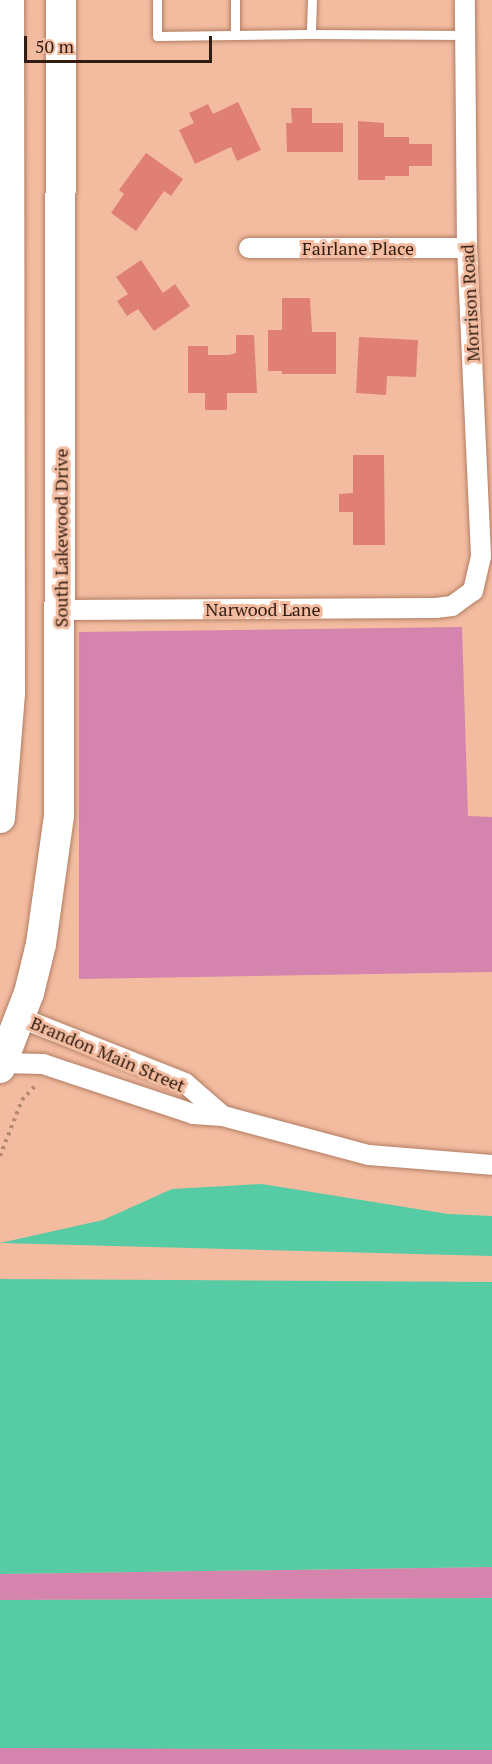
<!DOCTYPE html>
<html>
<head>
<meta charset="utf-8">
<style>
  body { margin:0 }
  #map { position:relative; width:492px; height:1764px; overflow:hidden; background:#f3bca0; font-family:"PT Serif",serif }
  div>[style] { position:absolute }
  .green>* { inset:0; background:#d584ae }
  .water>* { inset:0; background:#57cba3 }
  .building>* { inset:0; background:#e08074 }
  .path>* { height:4px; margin-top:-2px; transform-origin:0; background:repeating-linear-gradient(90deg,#b38871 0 3px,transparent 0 7.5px) }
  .roads { filter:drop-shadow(0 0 2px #b17d63) drop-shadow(0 0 2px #b17d63) }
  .service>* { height:9px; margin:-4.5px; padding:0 4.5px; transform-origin:4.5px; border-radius:4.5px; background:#fff }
  .minor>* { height:20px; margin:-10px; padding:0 10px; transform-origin:10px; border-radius:10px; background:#fff }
  .primary>* { height:30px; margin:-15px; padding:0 15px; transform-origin:15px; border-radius:15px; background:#fff }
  span { translate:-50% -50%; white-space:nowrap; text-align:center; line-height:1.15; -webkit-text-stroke:6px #f3bca0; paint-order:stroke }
  .street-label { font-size:18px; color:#301c11 }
  .scale { position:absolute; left:24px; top:36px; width:188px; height:27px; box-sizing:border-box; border:3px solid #301c11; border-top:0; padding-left:8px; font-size:18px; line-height:21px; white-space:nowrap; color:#301c11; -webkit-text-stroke:4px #f3bca0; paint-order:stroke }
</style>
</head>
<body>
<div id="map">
  <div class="green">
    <i style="clip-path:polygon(462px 627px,468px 816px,492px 817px,492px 972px,79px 979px,79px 632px)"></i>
    <i style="clip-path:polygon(492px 1567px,492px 1598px,0 1600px,0 1574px)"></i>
    <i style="clip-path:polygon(0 1719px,492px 1733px,492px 1764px,0 1764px)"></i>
  </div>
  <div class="water">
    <i style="clip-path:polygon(262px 1184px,448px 1214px,492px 1216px,492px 1256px,0 1243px,103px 1220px,172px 1189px)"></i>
    <i style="clip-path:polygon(0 1279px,492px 1282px,492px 1567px,0 1574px)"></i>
    <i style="clip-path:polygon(492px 1598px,492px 1750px,0 1748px,0 1600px)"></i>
  </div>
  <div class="building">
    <i style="clip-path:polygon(238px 102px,261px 150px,237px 161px,231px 147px,195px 164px,179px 130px,194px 123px,189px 113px,208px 104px,213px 114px)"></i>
    <i style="clip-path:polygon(291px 108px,312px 108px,312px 123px,343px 123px,343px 152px,287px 152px,286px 123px,292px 123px)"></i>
    <i style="clip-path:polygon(358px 121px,384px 123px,384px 137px,409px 137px,409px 144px,432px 144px,432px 166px,409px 166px,409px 176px,385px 176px,385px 180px,358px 180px)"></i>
    <i style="clip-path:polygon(146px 153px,183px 179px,171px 196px,164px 191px,136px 231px,111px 213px,124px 194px,119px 190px)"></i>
    <i style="clip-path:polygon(141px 260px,163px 293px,175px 284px,190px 306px,154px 331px,138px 309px,127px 316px,117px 301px,128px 294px,116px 277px)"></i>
    <i style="clip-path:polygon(282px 298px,310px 298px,312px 332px,336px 332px,336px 374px,282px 374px,282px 371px,268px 371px,268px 330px,282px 330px)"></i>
    <i style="clip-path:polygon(236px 335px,254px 335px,257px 393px,227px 393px,227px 410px,205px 410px,205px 393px,188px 393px,188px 346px,208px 346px,208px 355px,229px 355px,236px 353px)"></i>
    <i style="clip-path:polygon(359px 337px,418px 340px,416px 377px,387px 376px,386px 395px,356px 393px)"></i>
    <i style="clip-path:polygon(353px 455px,384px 455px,385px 545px,353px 545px,353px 512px,339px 512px,339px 494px,353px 493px)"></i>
  </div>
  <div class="path">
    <i style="left:0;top:1156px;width:60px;rotate:-68.6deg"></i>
    <i style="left:22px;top:1100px;width:19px;rotate:-47deg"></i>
  </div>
  <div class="roads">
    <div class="service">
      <i style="left:157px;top:0;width:36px;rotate:90deg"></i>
      <i style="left:157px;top:36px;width:154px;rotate:-0.7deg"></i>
      <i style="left:312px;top:0;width:34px;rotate:92deg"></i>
      <i style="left:311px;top:34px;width:154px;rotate:0.4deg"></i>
      <i style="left:235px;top:35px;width:35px;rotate:-90deg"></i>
    </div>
    <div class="minor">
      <i style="left:249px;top:248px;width:218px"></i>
      <i style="left:61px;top:610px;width:375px;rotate:-0.3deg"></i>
      <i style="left:436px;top:608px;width:16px;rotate:-7deg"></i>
      <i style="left:452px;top:606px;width:26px;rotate:-36deg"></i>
      <i style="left:473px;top:591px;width:36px;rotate:-77deg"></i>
      <i style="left:481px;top:556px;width:308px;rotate:-92.6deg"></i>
      <i style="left:467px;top:248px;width:248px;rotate:-90.5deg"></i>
      <i style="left:21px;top:1018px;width:176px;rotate:21.6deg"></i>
      <i style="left:185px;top:1083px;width:50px;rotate:41deg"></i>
      <i style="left:2px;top:1063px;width:41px;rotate:1.4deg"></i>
      <i style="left:43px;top:1064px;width:158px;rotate:18.4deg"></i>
      <i style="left:193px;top:1114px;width:30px;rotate:4deg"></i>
      <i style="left:223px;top:1116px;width:151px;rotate:15deg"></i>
      <i style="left:369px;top:1155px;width:123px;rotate:4.6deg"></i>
    </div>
    <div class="primary">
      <i style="left:0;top:818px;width:125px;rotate:-85.4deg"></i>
      <i style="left:10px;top:693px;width:693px;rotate:-90.08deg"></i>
      <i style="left:0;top:1068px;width:80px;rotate:-68.9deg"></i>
      <i style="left:29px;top:993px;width:50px;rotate:-76.2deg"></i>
      <i style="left:41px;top:944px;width:129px;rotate:-82deg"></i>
      <i style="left:59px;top:816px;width:816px;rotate:-89.86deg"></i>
    </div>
  </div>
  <div class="street-label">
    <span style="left:358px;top:248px">Fairlane Place</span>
    <span style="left:470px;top:303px;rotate:-93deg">Morrison Road</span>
    <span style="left:61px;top:538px;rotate:-90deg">South Lakewood Drive</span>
    <span style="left:263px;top:609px">Narwood Lane</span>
    <span style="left:108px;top:1054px;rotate:23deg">Brandon Main Street</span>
  </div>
  <div class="scale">50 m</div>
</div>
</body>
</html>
